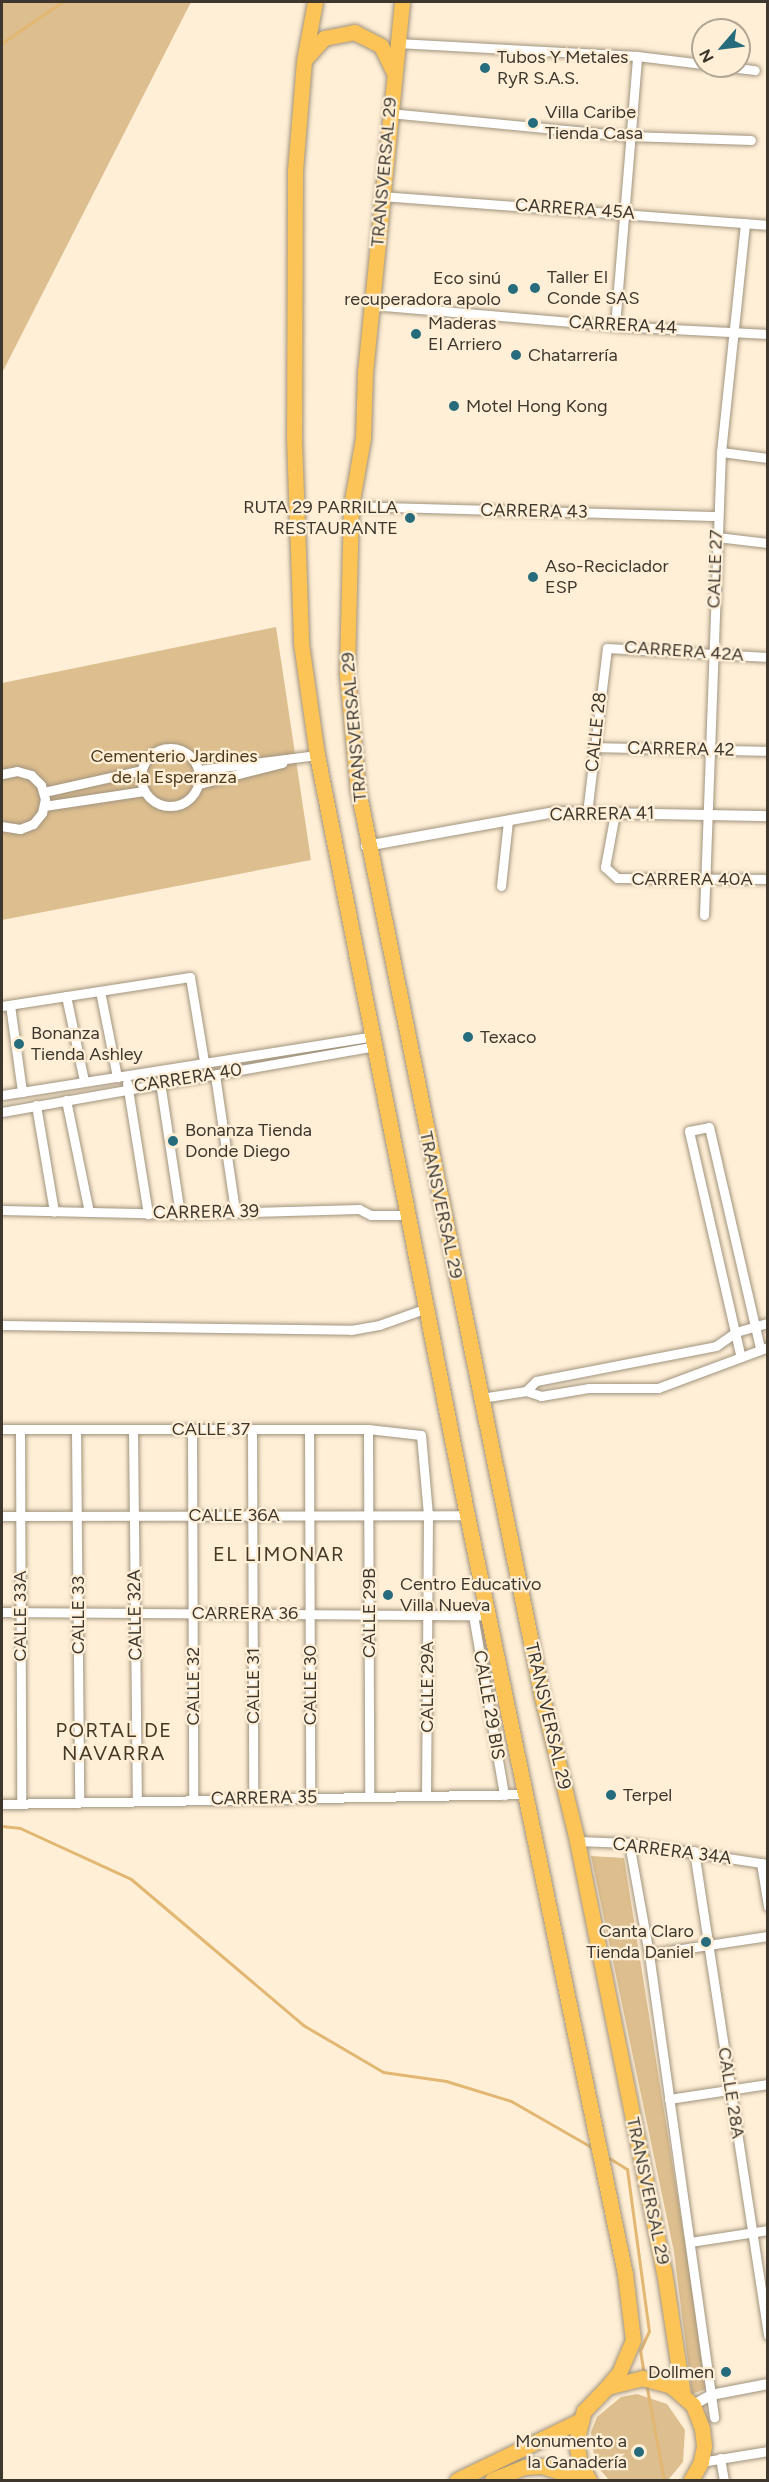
<!DOCTYPE html>
<html>
<head>
<meta charset="utf-8">
<style>
  body { margin:0 }
  #map { position:relative; width:769px; height:2482px; overflow:hidden; background:#ffefd7; font-family:Figtree,sans-serif }
  div>[style] { position:absolute }
  .green>* { inset:0; background:#ddbe8f }
  .stream>* { height:3px; margin:-1.5px; padding:0 1.5px; transform-origin:1.5px; border-radius:1.5px; background:#e2b772 }
  .roads { filter:drop-shadow(0 0 2px #a1937d) drop-shadow(0 0 2px #a1937d) }
  .minor>* { height:9px; margin:-4.5px; padding:0 4.5px; transform-origin:4.5px; border-radius:4.5px; background:#fff }
  .minor>.ring { margin:-4.5px; padding:0; box-sizing:content-box; background:none; border:9px solid #fff; border-radius:50% }
  .tertiary>* { height:10px; margin:-5px; padding:0 5px; transform-origin:5px; border-radius:5px; background:#fff }
  .trunk>* { height:15px; margin:-7.5px; padding:0 7.5px; transform-origin:7.5px; border-radius:7.5px; background:#fcc357 }
  .dots>* { width:16px; height:16px; translate:-50% -50%; box-sizing:border-box; border:3px solid #ffefd7; border-radius:50% }
  span { translate:-50% -50%; white-space:nowrap; text-align:center; line-height:1.15; -webkit-text-stroke:4.5px #ffefd7; paint-order:stroke }
  .poi-label { font-size:18px; color:#3d372e }
  .left { translate:0 -50%; text-align:left }
  .right { translate:-100% -50%; text-align:right }
  .street-label { font-size:18px; color:#3d372e }
  .park-label { font-size:18px; color:#4d3a1c }
  .neighbourhood-label { font-size:20px; color:#463926; letter-spacing:1.5px }
  .frame { position:absolute; inset:0; border:3px solid #3d372e; pointer-events:none }
  .north { position:absolute; left:691px; top:18px; width:60px; height:60px; box-sizing:border-box; background:#ffefd7; border:2px solid #b1a593; border-radius:50%; rotate:242deg; font-size:16px; font-weight:700; line-height:24px; text-align:center; color:#3d372e }
  .north::after { content:''; display:block; margin:auto; width:21px; height:27px; background:#276c7c; clip-path:polygon(50% 0,100% 100%,50% 72%,0 100%) }
</style>
</head>
<body>
<div id="map">
  <div class="green">
    <i style="clip-path:polygon(2px 2px,191px 2px,2px 373px)"></i>
    <i style="clip-path:polygon(276px 627px,311px 860px,2px 920px,2px 683px)"></i>
    <i style="clip-path:polygon(591px 1856px,624px 1858px,708px 2388px,692px 2394px,674px 2252px)"></i>
    <i style="clip-path:polygon(637px 2394px,667px 2404px,685px 2430px,683px 2462px,668px 2480px,609px 2480px,595px 2464px,591px 2432px,597px 2417px,621px 2397px)"></i>
  </div>
  <div class="stream">
    <i style="left:2px;top:43px;width:73px;rotate:-34.3deg"></i>
    <i style="left:2px;top:1826px;width:18px;rotate:6deg"></i>
    <i style="left:20px;top:1828px;width:122px;rotate:24.7deg"></i>
    <i style="left:131px;top:1879px;width:226px;rotate:40.3deg"></i>
    <i style="left:303px;top:2025px;width:93px;rotate:30.4deg"></i>
    <i style="left:383px;top:2072px;width:64px;rotate:8.1deg"></i>
    <i style="left:446px;top:2081px;width:68px;rotate:17.1deg"></i>
    <i style="left:511px;top:2101px;width:95px;rotate:29.8deg"></i>
    <i style="left:606px;top:2156px;width:25px;rotate:32deg"></i>
    <i style="left:627px;top:2169px;width:163px;rotate:82.3deg"></i>
    <i style="left:649px;top:2331px;width:21px;rotate:115deg"></i>
    <i style="left:640px;top:2350px;width:24px;rotate:81deg"></i>
    <i style="left:646px;top:2383px;width:99px;rotate:79.5deg"></i>
  </div>
  <div class="roads">
    <div class="minor">
      <i style="left:397px;top:43px;width:240px;rotate:3.1deg"></i>
      <i style="left:637px;top:56px;width:66px;rotate:6.9deg"></i>
      <i style="left:721px;top:66px;width:34px;rotate:7deg"></i>
      <i style="left:389px;top:113px;width:240px;rotate:5.5deg"></i>
      <i style="left:628px;top:136px;width:123px;rotate:1.9deg"></i>
      <i style="left:382px;top:196px;width:387px;rotate:4.3deg"></i>
      <i style="left:372px;top:305px;width:244px;rotate:4.9deg"></i>
      <i style="left:615px;top:326px;width:153px;rotate:3deg"></i>
      <i style="left:615px;top:326px;width:271px;rotate:-85.3deg"></i>
      <i style="left:721px;top:452px;width:47px;rotate:7.3deg"></i>
      <i style="left:351px;top:506px;width:366px;rotate:1.6deg"></i>
      <i style="left:717px;top:537px;width:51px;rotate:6.7deg"></i>
      <i style="left:594px;top:747px;width:174px;rotate:1.3deg"></i>
      <i class="ring" style="left:141px;top:748px;width:49px;height:49px"></i>
      <i style="left:199px;top:770px;width:119px;rotate:-7.2deg"></i>
      <i style="left:2px;top:774px;width:15px;rotate:-11deg"></i>
      <i style="left:17px;top:771px;width:15px;rotate:16deg"></i>
      <i style="left:31px;top:775px;width:14px;rotate:45deg"></i>
      <i style="left:41px;top:785px;width:15px;rotate:74deg"></i>
      <i style="left:45px;top:799px;width:14px;rotate:102deg"></i>
      <i style="left:42px;top:813px;width:14px;rotate:129deg"></i>
      <i style="left:33px;top:824px;width:14px;rotate:159deg"></i>
      <i style="left:20px;top:829px;width:18px;rotate:-171deg"></i>
      <i style="left:199px;top:784px;width:86px;rotate:-14.2deg"></i>
      <i style="left:44px;top:792px;width:100px;rotate:-12.7deg"></i>
      <i style="left:44px;top:806px;width:101px;rotate:-8.5deg"></i>
      <i style="left:587px;top:813px;width:166px;rotate:-83.1deg"></i>
      <i style="left:607px;top:648px;width:161px;rotate:3.2deg"></i>
      <i style="left:615px;top:813px;width:55px;rotate:100.5deg"></i>
      <i style="left:605px;top:867px;width:16px;rotate:43deg"></i>
      <i style="left:617px;top:878px;width:151px;rotate:0.4deg"></i>
      <i style="left:501px;top:886px;width:65px;rotate:-83.9deg"></i>
      <i style="left:704px;top:915px;width:463px;rotate:-87.9deg"></i>
      <i style="left:721px;top:452px;width:230px;rotate:-84deg"></i>
      <i style="left:100px;top:991px;width:88px;rotate:78.8deg"></i>
      <i style="left:66px;top:996px;width:87px;rotate:78deg"></i>
      <i style="left:10px;top:1005px;width:88px;rotate:82.1deg"></i>
      <i style="left:2px;top:1006px;width:190px;rotate:-8.8deg"></i>
      <i style="left:190px;top:977px;width:86px;rotate:80.6deg"></i>
      <i style="left:215px;top:1075px;width:137px;rotate:81.6deg"></i>
      <i style="left:160px;top:1082px;width:134px;rotate:81.4deg"></i>
      <i style="left:127px;top:1083px;width:133px;rotate:80.9deg"></i>
      <i style="left:2px;top:1095px;width:376px;rotate:-9deg"></i>
      <i style="left:66px;top:1100px;width:114px;rotate:78.4deg"></i>
      <i style="left:36px;top:1105px;width:108px;rotate:80.4deg"></i>
      <i style="left:2px;top:1112px;width:379px;rotate:-10deg"></i>
      <i style="left:2px;top:1210px;width:178px;rotate:1.3deg"></i>
      <i style="left:180px;top:1214px;width:179px;rotate:-1.6deg"></i>
      <i style="left:359px;top:1209px;width:13px;rotate:27deg"></i>
      <i style="left:371px;top:1215px;width:37px"></i>
      <i style="left:2px;top:1325px;width:349px;rotate:0.8deg"></i>
      <i style="left:351px;top:1330px;width:28px;rotate:-10deg"></i>
      <i style="left:379px;top:1325px;width:51px;rotate:-19.5deg"></i>
      <i style="left:740px;top:1354px;width:229px;rotate:-102.9deg"></i>
      <i style="left:689px;top:1131px;width:20px;rotate:-11deg"></i>
      <i style="left:709px;top:1127px;width:227px;rotate:77deg"></i>
      <i style="left:526px;top:1391px;width:14px;rotate:-45deg"></i>
      <i style="left:536px;top:1381px;width:183px;rotate:-11deg"></i>
      <i style="left:716px;top:1346px;width:24px;rotate:-35deg"></i>
      <i style="left:736px;top:1332px;width:33px;rotate:-16deg"></i>
      <i style="left:481px;top:1398px;width:46px;rotate:-8.8deg"></i>
      <i style="left:526px;top:1391px;width:16px;rotate:18deg"></i>
      <i style="left:541px;top:1396px;width:49px;rotate:-9.5deg"></i>
      <i style="left:589px;top:1388px;width:69px"></i>
      <i style="left:658px;top:1388px;width:117px;rotate:-20.4deg"></i>
      <i style="left:2px;top:1429px;width:366px"></i>
      <i style="left:368px;top:1429px;width:53px;rotate:6.5deg"></i>
      <i style="left:421px;top:1435px;width:80px;rotate:85deg"></i>
      <i style="left:428px;top:1515px;width:281px;rotate:90.4deg"></i>
      <i style="left:20px;top:1429px;width:374px;rotate:89.8deg"></i>
      <i style="left:76px;top:1429px;width:372px;rotate:89.5deg"></i>
      <i style="left:133px;top:1429px;width:371px;rotate:89.4deg"></i>
      <i style="left:192px;top:1429px;width:370px;rotate:89.8deg"></i>
      <i style="left:252px;top:1429px;width:370px;rotate:89.8deg"></i>
      <i style="left:309px;top:1429px;width:369px;rotate:89.8deg"></i>
      <i style="left:368px;top:1429px;width:368px;rotate:89.8deg"></i>
      <i style="left:2px;top:1516px;width:465px;rotate:-0.1deg"></i>
      <i style="left:2px;top:1612px;width:487px;rotate:0.4deg"></i>
      <i style="left:473px;top:1615px;width:183px;rotate:80.2deg"></i>
      <i style="left:2px;top:1804px;width:525px;rotate:-1.09deg"></i>
      <i style="left:577px;top:1841px;width:52px;rotate:2.2deg"></i>
      <i style="left:629px;top:1843px;width:141px;rotate:8.6deg"></i>
      <i style="left:629px;top:1843px;width:113px;rotate:79.8deg"></i>
      <i style="left:649px;top:1954px;width:468px;rotate:82deg"></i>
      <i style="left:694px;top:1851px;width:490px;rotate:81.3deg"></i>
      <i style="left:761px;top:1863px;width:44px;rotate:80.8deg"></i>
      <i style="left:649px;top:1954px;width:120px;rotate:-8.6deg"></i>
      <i style="left:669px;top:2099px;width:100px;rotate:-8.6deg"></i>
      <i style="left:690px;top:2242px;width:79px;rotate:-8.7deg"></i>
      <i style="left:720px;top:2458px;width:22px;rotate:80deg"></i>
      <i style="left:701px;top:2462px;width:68px;rotate:-9.3deg"></i>
    </div>
    <div class="tertiary">
      <i style="left:366px;top:846px;width:192px;rotate:-10.2deg"></i>
      <i style="left:555px;top:812px;width:213px;rotate:1.1deg"></i>
      <i style="left:693px;top:2405px;width:21px;rotate:-29deg"></i>
      <i style="left:711px;top:2395px;width:58px;rotate:-10.9deg"></i>
    </div>
    <div class="trunk">
      <i style="left:315px;top:2px;width:60px;rotate:100.6deg"></i>
      <i style="left:304px;top:61px;width:109px;rotate:94.7deg"></i>
      <i style="left:295px;top:170px;width:268px;rotate:90.2deg"></i>
      <i style="left:294px;top:438px;width:205px;rotate:88deg"></i>
      <i style="left:301px;top:643px;width:113px;rotate:81.9deg"></i>
      <i style="left:317px;top:755px;width:775px;rotate:78.84deg"></i>
      <i style="left:467px;top:1515px;width:775px;rotate:78.24deg"></i>
      <i style="left:625px;top:2274px;width:66px;rotate:83.1deg"></i>
      <i style="left:633px;top:2340px;width:36px;rotate:113deg"></i>
      <i style="left:619px;top:2373px;width:18px;rotate:131deg"></i>
      <i style="left:402px;top:2px;width:371px;rotate:95.7deg"></i>
      <i style="left:365px;top:371px;width:67px;rotate:91.7deg"></i>
      <i style="left:363px;top:438px;width:69px;rotate:100deg"></i>
      <i style="left:351px;top:506px;width:168px;rotate:91.4deg"></i>
      <i style="left:347px;top:674px;width:117px;rotate:84.6deg"></i>
      <i style="left:358px;top:790px;width:925px;rotate:78.53deg"></i>
      <i style="left:542px;top:1697px;width:148px;rotate:76.3deg"></i>
      <i style="left:577px;top:1841px;width:439px;rotate:78.6deg"></i>
      <i style="left:664px;top:2271px;width:125px;rotate:81.3deg"></i>
      <i style="left:306px;top:58px;width:27px;rotate:-48deg"></i>
      <i style="left:324px;top:38px;width:31px;rotate:-11deg"></i>
      <i style="left:354px;top:32px;width:30px;rotate:27deg"></i>
      <i style="left:381px;top:46px;width:28px;rotate:64deg"></i>
      <i style="left:457px;top:2480px;width:136px;rotate:-25.8deg"></i>
      <i style="left:492px;top:2480px;width:35px;rotate:-22deg"></i>
      <i style="left:525px;top:2467px;width:17px;rotate:-3deg"></i>
      <i style="left:542px;top:2466px;width:46px;rotate:17.7deg"></i>
      <i style="left:589px;top:2480px;width:18px;rotate:-119deg"></i>
      <i style="left:580px;top:2464px;width:22px;rotate:-100deg"></i>
      <i style="left:576px;top:2442px;width:32px;rotate:-76deg"></i>
      <i style="left:584px;top:2411px;width:33px;rotate:-46deg"></i>
      <i style="left:607px;top:2387px;width:36px;rotate:-14deg"></i>
      <i style="left:642px;top:2378px;width:30px;rotate:15deg"></i>
      <i style="left:671px;top:2386px;width:29px;rotate:41deg"></i>
      <i style="left:693px;top:2405px;width:26px;rotate:69deg"></i>
      <i style="left:702px;top:2429px;width:17px;rotate:83deg"></i>
      <i style="left:704px;top:2446px;width:16px;rotate:101deg"></i>
      <i style="left:701px;top:2462px;width:21px;rotate:119deg"></i>
    </div>
  </div>
  <div class="dots">
    <i style="left:485px;top:68px;background:#276c7c"></i>
    <i style="left:533px;top:123px;background:#276c7c"></i>
    <i style="left:535px;top:288px;background:#276c7c"></i>
    <i style="left:513px;top:289px;background:#276c7c"></i>
    <i style="left:416px;top:334px;background:#276c7c"></i>
    <i style="left:516px;top:355px;background:#276c7c"></i>
    <i style="left:454px;top:406px;background:#276c7c"></i>
    <i style="left:410px;top:518px;background:#276c7c"></i>
    <i style="left:533px;top:577px;background:#276c7c"></i>
    <i style="left:468px;top:1037px;background:#276c7c"></i>
    <i style="left:19px;top:1044px;background:#276c7c"></i>
    <i style="left:173px;top:1141px;background:#276c7c"></i>
    <i style="left:388px;top:1595px;background:#276c7c"></i>
    <i style="left:611px;top:1795px;background:#276c7c"></i>
    <i style="left:706px;top:1942px;background:#276c7c"></i>
    <i style="left:726px;top:2372px;background:#276c7c"></i>
    <i style="left:639px;top:2452px;background:#276c7c"></i>
  </div>
  <div class="poi-label">
    <span class="left" style="left:497px;top:68px">Tubos Y Metales<br>RyR S.A.S.</span>
    <span class="left" style="left:545px;top:123px">Villa Caribe<br>Tienda Casa</span>
    <span class="left" style="left:547px;top:288px">Taller El<br>Conde SAS</span>
    <span class="right" style="left:501px;top:289px">Eco sinú<br>recuperadora apolo</span>
    <span class="left" style="left:428px;top:334px">Maderas<br>El Arriero</span>
    <span class="left" style="left:528px;top:355px">Chatarrería</span>
    <span class="left" style="left:466px;top:406px">Motel Hong Kong</span>
    <span class="right" style="left:398px;top:518px">RUTA 29 PARRILLA<br>RESTAURANTE</span>
    <span class="left" style="left:545px;top:577px">Aso-Reciclador<br>ESP</span>
    <span class="left" style="left:31px;top:1044px">Bonanza<br>Tienda Ashley</span>
    <span class="left" style="left:480px;top:1037px">Texaco</span>
    <span class="left" style="left:185px;top:1141px">Bonanza Tienda<br>Donde Diego</span>
    <span class="left" style="left:400px;top:1595px">Centro Educativo<br>Villa Nueva</span>
    <span class="left" style="left:623px;top:1795px">Terpel</span>
    <span class="right" style="left:694px;top:1942px">Canta Claro<br>Tienda Daniel</span>
    <span class="right" style="left:714px;top:2372px">Dollmen</span>
    <span class="right" style="left:627px;top:2452px">Monumento a<br>la Ganadería</span>
  </div>
  <div class="street-label">
    <span style="left:384px;top:172px;rotate:-85deg">TRANSVERSAL 29</span>
    <span style="left:575px;top:209px;rotate:4deg">CARRERA 45A</span>
    <span style="left:623px;top:325px;rotate:3deg">CARRERA 44</span>
    <span style="left:534px;top:511px;rotate:1deg">CARRERA 43</span>
    <span style="left:715px;top:569px;rotate:-88deg">CALLE 27</span>
    <span style="left:684px;top:651px;rotate:4deg">CARRERA 42A</span>
    <span style="left:354px;top:727px;rotate:-95deg">TRANSVERSAL 29</span>
    <span style="left:596px;top:732px;rotate:-84deg">CALLE 28</span>
    <span style="left:681px;top:749px;rotate:1deg">CARRERA 42</span>
    <span style="left:602px;top:814px;rotate:-1deg">CARRERA 41</span>
    <span style="left:692px;top:879px">CARRERA 40A</span>
    <span style="left:188px;top:1078px;rotate:-9deg">CARRERA 40</span>
    <span style="left:441px;top:1205px;rotate:78deg">TRANSVERSAL 29</span>
    <span style="left:206px;top:1212px;rotate:-1deg">CARRERA 39</span>
    <span style="left:211px;top:1429px">CALLE 37</span>
    <span style="left:234px;top:1515px">CALLE 36A</span>
    <span style="left:245px;top:1613px">CARRERA 36</span>
    <span style="left:369px;top:1613px;rotate:-90deg">CALLE 29B</span>
    <span style="left:78px;top:1615px;rotate:-90deg">CALLE 33</span>
    <span style="left:135px;top:1615px;rotate:-91deg">CALLE 32A</span>
    <span style="left:20px;top:1616px;rotate:-90deg">CALLE 33A</span>
    <span style="left:310px;top:1685px;rotate:-90deg">CALLE 30</span>
    <span style="left:193px;top:1686px;rotate:-90deg">CALLE 32</span>
    <span style="left:253px;top:1686px;rotate:-90deg">CALLE 31</span>
    <span style="left:427px;top:1687px;rotate:-90deg">CALLE 29A</span>
    <span style="left:489px;top:1705px;rotate:80deg">CALLE 29 BIS</span>
    <span style="left:548px;top:1716px;rotate:77deg">TRANSVERSAL 29</span>
    <span style="left:264px;top:1798px;rotate:-1deg">CARRERA 35</span>
    <span style="left:672px;top:1851px;rotate:7deg">CARRERA 34A</span>
    <span style="left:731px;top:2093px;rotate:81deg">CALLE 28A</span>
    <span style="left:648px;top:2191px;rotate:78deg">TRANSVERSAL 29</span>
  </div>
  <div class="park-label">
    <span style="left:174px;top:767px">Cementerio Jardines<br>de la Esperanza</span>
  </div>
  <div class="neighbourhood-label">
    <span style="left:279px;top:1554px">EL LIMONAR</span>
    <span style="left:114px;top:1742px">PORTAL DE<br>NAVARRA</span>
  </div>
  <div class="frame"></div>
  <div class="north">N</div>
</div>
</body>
</html>
